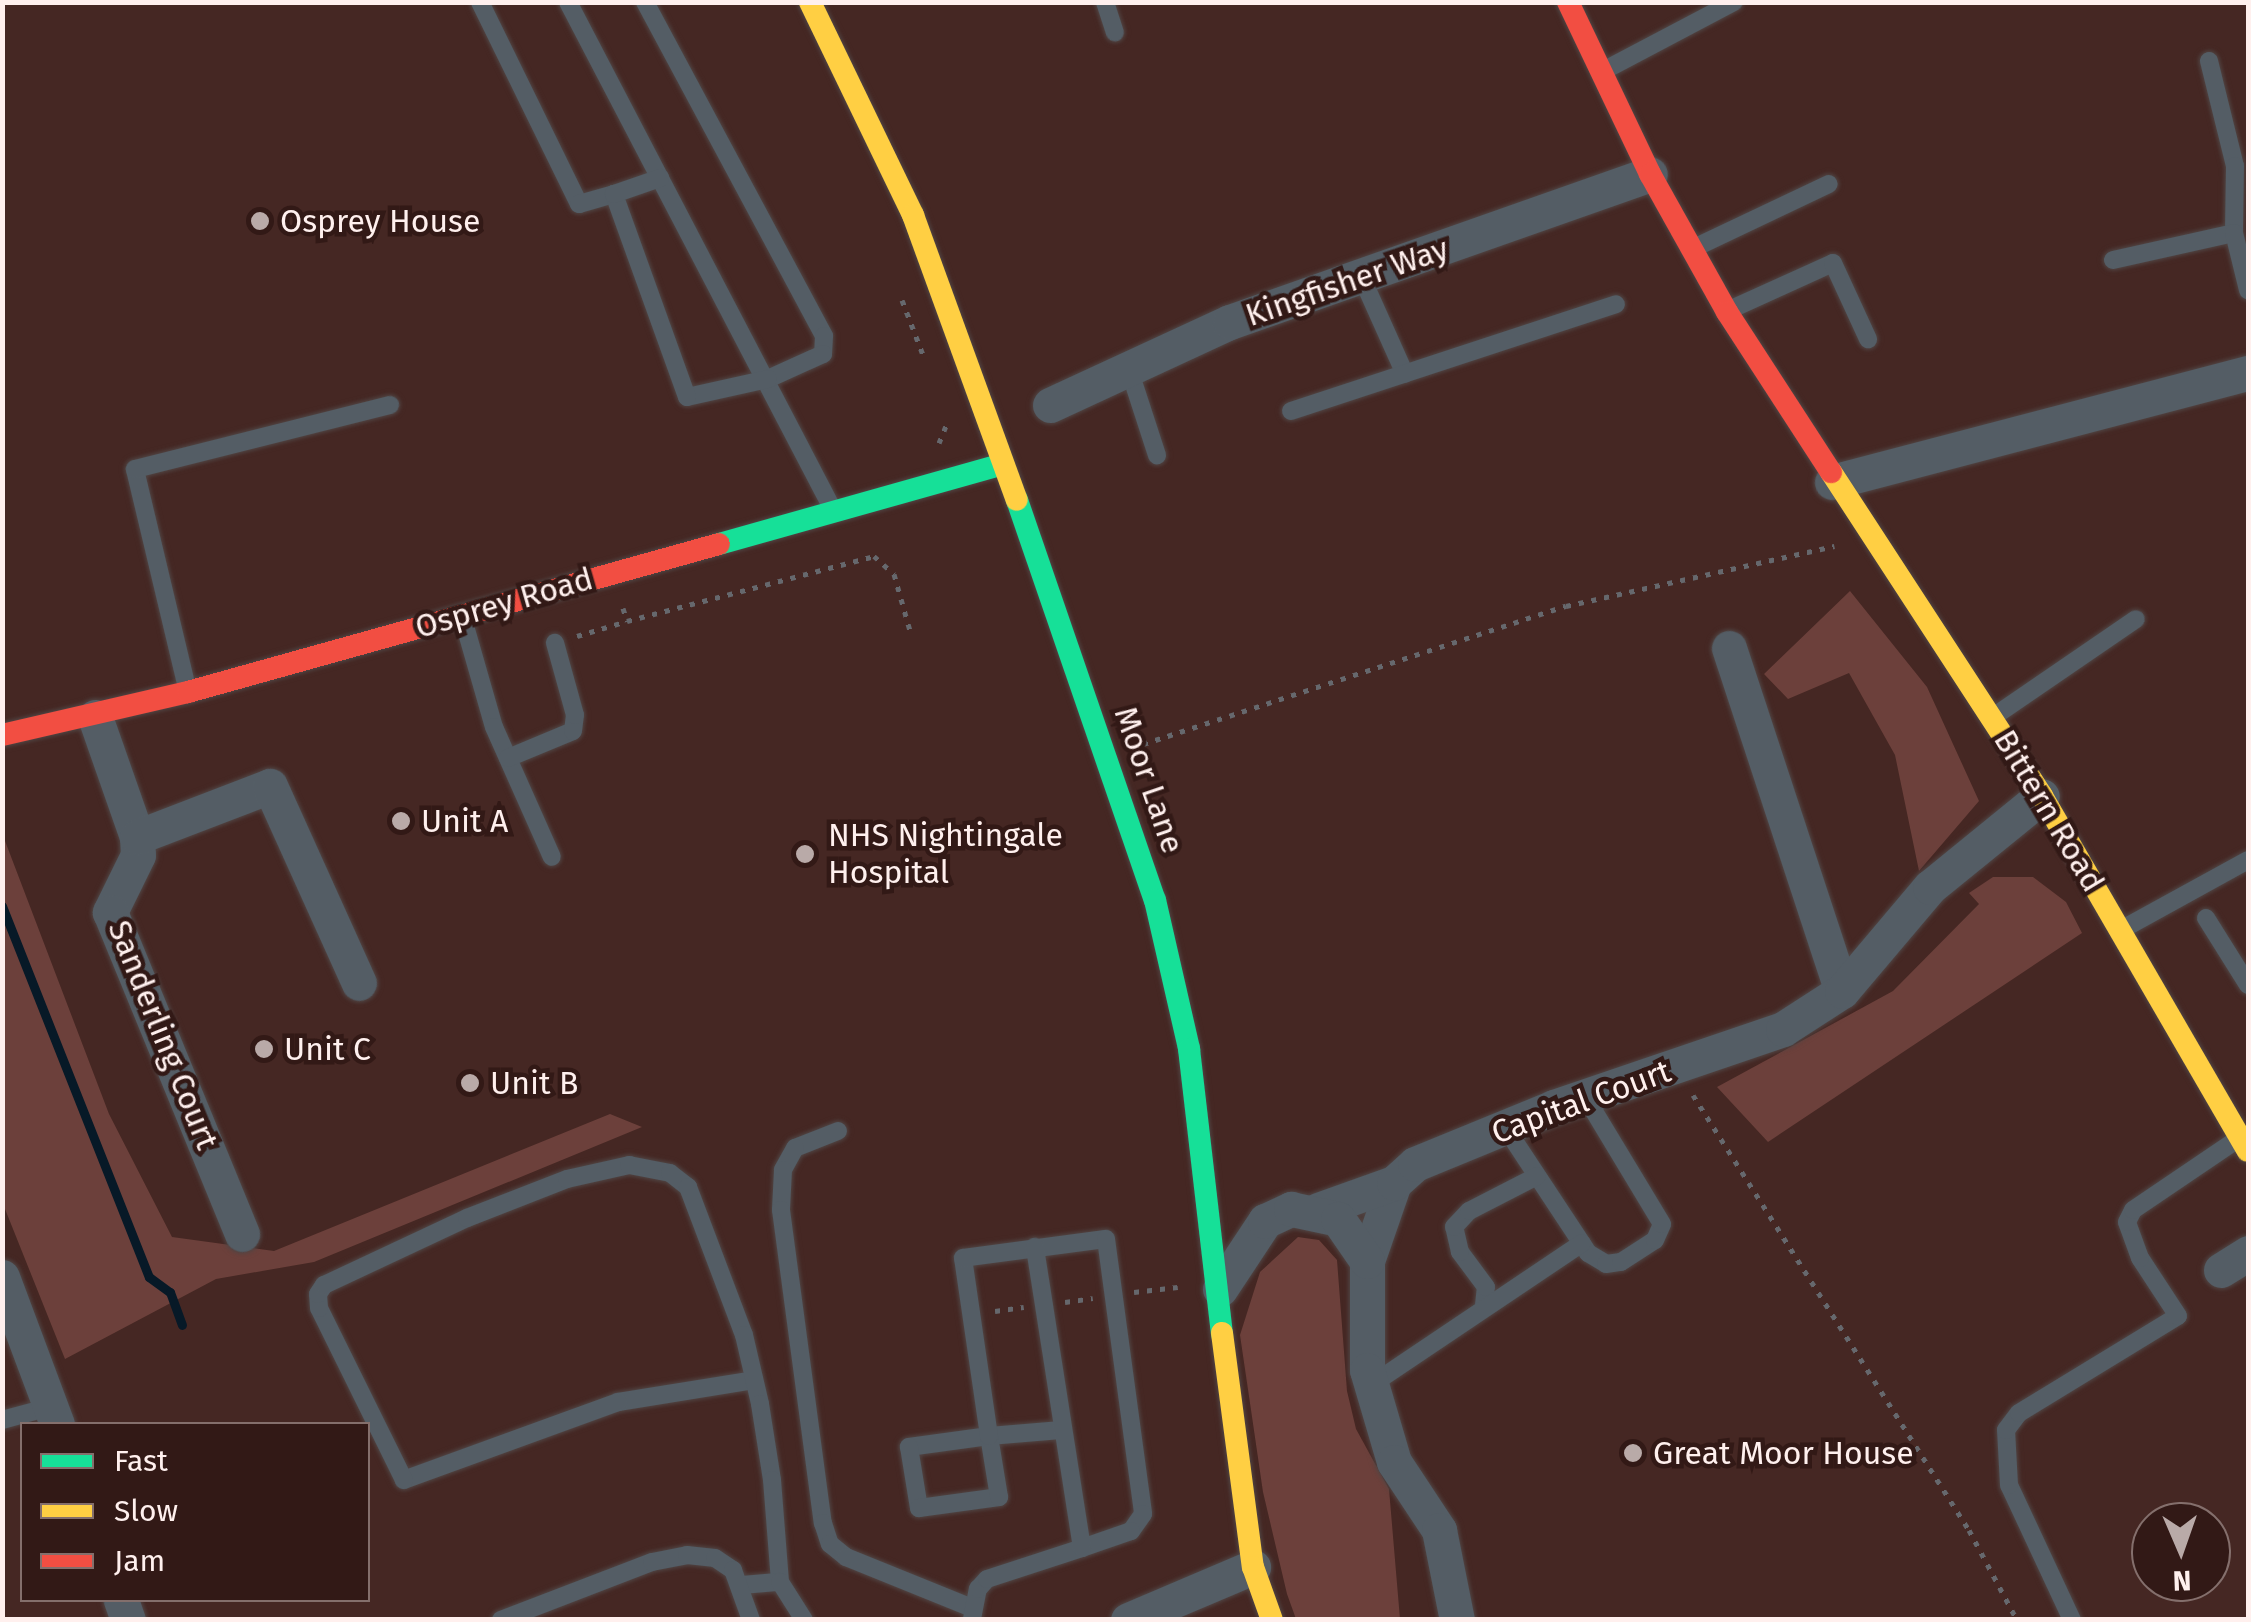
<!DOCTYPE html>
<html>
<head>
<meta charset="utf-8">
<style>
  body { margin:0 }
  #map { position:relative; width:2251px; height:1622px; overflow:hidden; background:#362826; font-family:"Fira Sans",sans-serif }
  div>[style] { position:absolute }
  .built>* { inset:0; background:#452723 }
  .green>* { inset:0; background:#6c403b }
  .stream>* { height:9px; margin:-4.5px; padding:0 4.5px; transform-origin:4.5px; border-radius:4.5px; background:#071927 }
  .path>* { height:5px; margin-top:-2.5px; transform-origin:0; background:repeating-linear-gradient(90deg,#66686d 0 5px,transparent 0 13px) }
  .roads { filter:drop-shadow(0 0 2px #504544) drop-shadow(0 0 2px #504544) }
  .lane>* { height:18px; margin:-9px; padding:0 9px; transform-origin:9px; border-radius:9px; background:#545d65 }
  .street>* { height:35px; margin:-17.5px; padding:0 17.5px; transform-origin:17.5px; border-radius:17.5px; background:#545d65 }
  .fast>* { height:22px; margin:-11px; padding:0 11px; transform-origin:11px; border-radius:11px; background:#16e098 }
  .slow>* { height:22px; margin:-11px; padding:0 11px; transform-origin:11px; border-radius:11px; background:#ffcf43 }
  .jam>* { height:22px; margin:-11px; padding:0 11px; transform-origin:11px; border-radius:11px; background:#f24e42 }
  .dots>* { width:28px; height:28px; translate:-50% -50%; box-sizing:border-box; border:5px solid #321916; border-radius:50% }
  span { translate:-50% -50%; white-space:nowrap; text-align:center; line-height:1.15; -webkit-text-stroke:9px #321916; paint-order:stroke }
  .poi-label { font-size:32px; color:#fff0ee }
  .left { translate:0 -50%; text-align:left }
  .street-label { font-size:32px; color:#fff0ee }
  .frame { position:absolute; inset:0; border:5px solid #fff0ee; pointer-events:none }
  .legend { position:absolute; left:20px; top:1422px; width:350px; height:180px; box-sizing:border-box; background:#321916; border:2px solid #846f6c; margin:0; padding:12px 18px; list-style:none; font-size:30px; color:#fff0ee }
  .legend li { display:flex; align-items:center; gap:20px; height:50px }
  .legend b { width:50px; border:2px solid #846f6c }
  .north { position:absolute; left:2131px; top:1502px; width:100px; height:100px; box-sizing:border-box; background:#321916; border:2px solid #846f6c; border-radius:50%; rotate:178deg; font-size:28px; font-weight:700; line-height:40px; text-align:center; color:#fff0ee }
  .north::after { content:''; display:block; margin:auto; width:35px; height:45px; background:#b9aaa8; clip-path:polygon(50% 0,100% 100%,50% 72%,0 100%) }
</style>
</head>
<body>
<div id="map">
  <div class="built">
    <i style="clip-path:polygon(evenodd,3px 3px,2248px 3px,2248px 1619px,3px 1620px,3px 3px,22px 1424px,368px 1424px,368px 1600px,22px 1600px,22px 1424px,3px 3px,2151px 1522px,2211px 1522px,2211px 1582px,2151px 1582px,2151px 1522px)"></i>
  </div>
  <div class="green">
    <i style="clip-path:polygon(1850px 591px,1927px 687px,1979px 801px,1919px 871px,1895px 755px,1849px 673px,1788px 699px,1764px 674px)"></i>
    <i style="clip-path:polygon(2px 833px,109px 1114px,172px 1237px,274px 1251px,610px 1114px,642px 1127px,314px 1262px,216px 1279px,65px 1359px,3px 1204px)"></i>
    <i style="clip-path:polygon(1993px 877px,2033px 877px,2066px 902px,2082px 933px,1768px 1142px,1717px 1087px,1893px 991px,1979px 904px,1969px 893px)"></i>
    <i style="clip-path:polygon(1298px 1237px,1319px 1240px,1337px 1260px,1347px 1391px,1356px 1429px,1389px 1489px,1400px 1619px,1296px 1619px,1287px 1594px,1263px 1492px,1240px 1335px,1260px 1272px)"></i>
  </div>
  <div class="stream">
    <i style="left:2px;top:906px;width:399px;rotate:68.4deg"></i>
    <i style="left:149px;top:1277px;width:26px;rotate:36deg"></i>
    <i style="left:170px;top:1292px;width:35px;rotate:70deg"></i>
  </div>
  <div class="path">
    <i style="left:902px;top:300px;width:64px;rotate:69deg"></i>
    <i style="left:939px;top:443px;width:24px;rotate:-68deg"></i>
    <i style="left:623px;top:608px;width:14px;rotate:73deg"></i>
    <i style="left:627px;top:621px;width:255px;rotate:-14.7deg"></i>
    <i style="left:874px;top:556px;width:27px;rotate:42deg"></i>
    <i style="left:894px;top:574px;width:62px;rotate:74.2deg"></i>
    <i style="left:577px;top:636px;width:52px;rotate:-16.7deg"></i>
    <i style="left:1143px;top:744px;width:445px;rotate:-18.1deg"></i>
    <i style="left:1566px;top:606px;width:275px;rotate:-12.6deg"></i>
    <i style="left:1693px;top:1095px;width:515px;rotate:57.61deg"></i>
    <i style="left:1969px;top:1530px;width:102px;rotate:61.9deg"></i>
    <i style="left:1134px;top:1292px;width:44px;rotate:-6.5deg"></i>
    <i style="left:1065px;top:1302px;width:28px;rotate:-8deg"></i>
    <i style="left:995px;top:1311px;width:29px;rotate:-8deg"></i>
  </div>
  <div class="roads">
    <div class="lane">
      <i style="left:480px;top:2px;width:225px;rotate:63.9deg"></i>
      <i style="left:579px;top:204px;width:36px;rotate:-16deg"></i>
      <i style="left:568px;top:2px;width:571px;rotate:62.45deg"></i>
      <i style="left:645px;top:2px;width:379px;rotate:61.8deg"></i>
      <i style="left:824px;top:336px;width:18px;rotate:93deg"></i>
      <i style="left:823px;top:354px;width:60px;rotate:155.6deg"></i>
      <i style="left:768px;top:379px;width:83px;rotate:167.5deg"></i>
      <i style="left:687px;top:397px;width:216px;rotate:-109.8deg"></i>
      <i style="left:614px;top:194px;width:49px;rotate:-19.2deg"></i>
      <i style="left:1105px;top:2px;width:32px;rotate:72deg"></i>
      <i style="left:2209px;top:61px;width:108px;rotate:76.1deg"></i>
      <i style="left:2235px;top:166px;width:67px;rotate:90.9deg"></i>
      <i style="left:1601px;top:72px;width:150px;rotate:-27.8deg"></i>
      <i style="left:1694px;top:248px;width:149px;rotate:-25.4deg"></i>
      <i style="left:2113px;top:260px;width:124px;rotate:-12.6deg"></i>
      <i style="left:2234px;top:233px;width:59px;rotate:76.2deg"></i>
      <i style="left:1362px;top:278px;width:105px;rotate:65.9deg"></i>
      <i style="left:1727px;top:311px;width:116px;rotate:-24.4deg"></i>
      <i style="left:1833px;top:263px;width:84px;rotate:65.3deg"></i>
      <i style="left:1128px;top:366px;width:94px;rotate:72deg"></i>
      <i style="left:1291px;top:411px;width:342px;rotate:-18.2deg"></i>
      <i style="left:463px;top:619px;width:112px;rotate:74deg"></i>
      <i style="left:494px;top:727px;width:142px;rotate:66deg"></i>
      <i style="left:188px;top:692px;width:229px;rotate:-103.4deg"></i>
      <i style="left:135px;top:469px;width:263px;rotate:-14.1deg"></i>
      <i style="left:1993px;top:717px;width:173px;rotate:-34.4deg"></i>
      <i style="left:508px;top:758px;width:70px;rotate:-22.6deg"></i>
      <i style="left:573px;top:731px;width:16px;rotate:-83deg"></i>
      <i style="left:575px;top:715px;width:75px;rotate:-105.5deg"></i>
      <i style="left:2206px;top:918px;width:79px;rotate:57.9deg"></i>
      <i style="left:2119px;top:931px;width:147px;rotate:-28.8deg"></i>
      <i style="left:1505px;top:1127px;width:151px;rotate:56.6deg"></i>
      <i style="left:1588px;top:1253px;width:21px;rotate:31deg"></i>
      <i style="left:1606px;top:1264px;width:15px;rotate:-8deg"></i>
      <i style="left:1621px;top:1262px;width:40px;rotate:-32.9deg"></i>
      <i style="left:1655px;top:1240px;width:17px;rotate:-66deg"></i>
      <i style="left:1662px;top:1224px;width:147px;rotate:-121.1deg"></i>
      <i style="left:838px;top:1131px;width:46px;rotate:158.4deg"></i>
      <i style="left:795px;top:1148px;width:25px;rotate:119deg"></i>
      <i style="left:783px;top:1170px;width:40px;rotate:92.9deg"></i>
      <i style="left:781px;top:1210px;width:316px;rotate:82.4deg"></i>
      <i style="left:823px;top:1523px;width:22px;rotate:72deg"></i>
      <i style="left:830px;top:1544px;width:21px;rotate:39deg"></i>
      <i style="left:846px;top:1557px;width:136px;rotate:22deg"></i>
      <i style="left:1484px;top:1305px;width:18px;rotate:-84deg"></i>
      <i style="left:1486px;top:1287px;width:44px;rotate:-126.6deg"></i>
      <i style="left:1460px;top:1252px;width:26px;rotate:-103deg"></i>
      <i style="left:1454px;top:1227px;width:22px;rotate:-47deg"></i>
      <i style="left:1469px;top:1211px;width:76px;rotate:-27.2deg"></i>
      <i style="left:754px;top:1380px;width:138px;rotate:170.8deg"></i>
      <i style="left:618px;top:1402px;width:228px;rotate:160deg"></i>
      <i style="left:404px;top:1480px;width:192px;rotate:-116.3deg"></i>
      <i style="left:319px;top:1308px;width:14px;rotate:-94deg"></i>
      <i style="left:318px;top:1294px;width:11px;rotate:-56deg"></i>
      <i style="left:324px;top:1285px;width:158px;rotate:-25.1deg"></i>
      <i style="left:467px;top:1218px;width:107px;rotate:-21.3deg"></i>
      <i style="left:567px;top:1179px;width:64px;rotate:-12.7deg"></i>
      <i style="left:629px;top:1165px;width:42px;rotate:11deg"></i>
      <i style="left:670px;top:1173px;width:23px;rotate:38deg"></i>
      <i style="left:688px;top:1187px;width:158px;rotate:69.3deg"></i>
      <i style="left:744px;top:1335px;width:71px;rotate:76.9deg"></i>
      <i style="left:760px;top:1404px;width:77px;rotate:81deg"></i>
      <i style="left:772px;top:1480px;width:102px;rotate:85.5deg"></i>
      <i style="left:1371px;top:1385px;width:254px;rotate:-33.9deg"></i>
      <i style="left:2px;top:1420px;width:50px;rotate:-15.2deg"></i>
      <i style="left:1061px;top:1430px;width:72px;rotate:175.2deg"></i>
      <i style="left:989px;top:1436px;width:81px;rotate:172.2deg"></i>
      <i style="left:909px;top:1447px;width:62px;rotate:80.7deg"></i>
      <i style="left:919px;top:1508px;width:81px;rotate:-7.8deg"></i>
      <i style="left:999px;top:1497px;width:62px;rotate:-99.3deg"></i>
      <i style="left:989px;top:1436px;width:180px;rotate:-98.3deg"></i>
      <i style="left:963px;top:1258px;width:144px;rotate:-7.6deg"></i>
      <i style="left:1106px;top:1239px;width:277px;rotate:82.3deg"></i>
      <i style="left:1143px;top:1514px;width:21px;rotate:125deg"></i>
      <i style="left:1131px;top:1531px;width:52px;rotate:160.9deg"></i>
      <i style="left:742px;top:1585px;width:38px;rotate:-5deg"></i>
      <i style="left:780px;top:1582px;width:45px;rotate:57.7deg"></i>
      <i style="left:972px;top:1619px;width:31px;rotate:-79deg"></i>
      <i style="left:978px;top:1589px;width:13px;rotate:-48deg"></i>
      <i style="left:987px;top:1579px;width:100px;rotate:-18.1deg"></i>
      <i style="left:1082px;top:1548px;width:305px;rotate:-98.9deg"></i>
      <i style="left:501px;top:1620px;width:162px;rotate:-21deg"></i>
      <i style="left:652px;top:1562px;width:36px;rotate:-11deg"></i>
      <i style="left:687px;top:1555px;width:28px;rotate:6deg"></i>
      <i style="left:715px;top:1558px;width:22px;rotate:34deg"></i>
      <i style="left:733px;top:1570px;width:53px;rotate:70.2deg"></i>
      <i style="left:2072px;top:1620px;width:149px;rotate:-115deg"></i>
      <i style="left:2009px;top:1485px;width:55px;rotate:-93.1deg"></i>
      <i style="left:2006px;top:1430px;width:21px;rotate:-53deg"></i>
      <i style="left:2019px;top:1413px;width:186px;rotate:-31.4deg"></i>
      <i style="left:2178px;top:1316px;width:69px;rotate:-123.2deg"></i>
      <i style="left:2140px;top:1258px;width:38px;rotate:-110deg"></i>
      <i style="left:2127px;top:1222px;width:13px;rotate:-63deg"></i>
      <i style="left:2133px;top:1210px;width:127px;rotate:-34.1deg"></i>
    </div>
    <div class="street">
      <i style="left:1050px;top:405px;width:198px;rotate:-24.8deg"></i>
      <i style="left:1230px;top:322px;width:445px;rotate:-19.4deg"></i>
      <i style="left:1832px;top:482px;width:430px;rotate:-14.7deg"></i>
      <i style="left:1729px;top:648px;width:361px;rotate:71.8deg"></i>
      <i style="left:95px;top:717px;width:127px;rotate:70.7deg"></i>
      <i style="left:137px;top:837px;width:18px;rotate:87deg"></i>
      <i style="left:138px;top:855px;width:64px;rotate:116.2deg"></i>
      <i style="left:110px;top:912px;width:348px;rotate:67.7deg"></i>
      <i style="left:137px;top:837px;width:142px;rotate:-21deg"></i>
      <i style="left:270px;top:786px;width:216px;rotate:65.7deg"></i>
      <i style="left:1394px;top:1183px;width:83px;rotate:109.1deg"></i>
      <i style="left:1367px;top:1261px;width:109px;rotate:90deg"></i>
      <i style="left:1367px;top:1370px;width:96px;rotate:73.6deg"></i>
      <i style="left:1394px;top:1462px;width:82px;rotate:56.5deg"></i>
      <i style="left:1439px;top:1530px;width:92px;rotate:78.7deg"></i>
      <i style="left:1318px;top:1210px;width:81px;rotate:-19.6deg"></i>
      <i style="left:1394px;top:1183px;width:28px;rotate:-42deg"></i>
      <i style="left:1415px;top:1164px;width:150px;rotate:-22.3deg"></i>
      <i style="left:1554px;top:1107px;width:242px;rotate:-18.8deg"></i>
      <i style="left:1783px;top:1029px;width:70px;rotate:-32.8deg"></i>
      <i style="left:1842px;top:991px;width:136px;rotate:-49.8deg"></i>
      <i style="left:1930px;top:887px;width:144px;rotate:-39.1deg"></i>
      <i style="left:2221px;top:1270px;width:32px;rotate:-32deg"></i>
      <i style="left:2px;top:1277px;width:157px;rotate:69.5deg"></i>
      <i style="left:1220px;top:1289px;width:82px;rotate:-56.5deg"></i>
      <i style="left:1265px;top:1221px;width:29px;rotate:-25deg"></i>
      <i style="left:1291px;top:1209px;width:48px;rotate:12deg"></i>
      <i style="left:1338px;top:1219px;width:51px;rotate:55.4deg"></i>
      <i style="left:121px;top:1600px;width:21px;rotate:71deg"></i>
      <i style="left:1128px;top:1620px;width:136px;rotate:-23deg"></i>
    </div>
    <div class="fast">
      <i style="left:1017px;top:500px;width:423px;rotate:71deg"></i>
      <i style="left:1155px;top:900px;width:153px;rotate:77.1deg"></i>
      <i style="left:1189px;top:1049px;width:286px;rotate:83.4deg"></i>
      <i style="left:719px;top:544px;width:295px;rotate:-15.7deg"></i>
    </div>
    <div class="slow">
      <i style="left:810px;top:2px;width:237px;rotate:64.2deg"></i>
      <i style="left:913px;top:215px;width:303px;rotate:70deg"></i>
      <i style="left:1831px;top:472px;width:387px;rotate:56.9deg"></i>
      <i style="left:2042px;top:796px;width:410px;rotate:59.9deg"></i>
      <i style="left:1222px;top:1333px;width:236px;rotate:82.5deg"></i>
      <i style="left:1253px;top:1567px;width:56px;rotate:70.3deg"></i>
    </div>
    <div class="jam">
      <i style="left:1568px;top:2px;width:191px;rotate:64.5deg"></i>
      <i style="left:1650px;top:174px;width:158px;rotate:60.8deg"></i>
      <i style="left:1727px;top:312px;width:191px;rotate:57deg"></i>
      <i style="left:2px;top:735px;width:191px;rotate:-13deg"></i>
      <i style="left:188px;top:692px;width:551px;rotate:-15.57deg"></i>
    </div>
  </div>
  <div class="dots">
    <i style="left:260px;top:221px;background:#b9aaa8"></i>
    <i style="left:401px;top:821px;background:#b9aaa8"></i>
    <i style="left:805px;top:854px;background:#b9aaa8"></i>
    <i style="left:264px;top:1049px;background:#b9aaa8"></i>
    <i style="left:470px;top:1083px;background:#b9aaa8"></i>
    <i style="left:1633px;top:1453px;background:#b9aaa8"></i>
  </div>
  <div class="poi-label">
    <span class="left" style="left:280px;top:221px">Osprey House</span>
    <span class="left" style="left:421px;top:821px">Unit A</span>
    <span class="left" style="left:828px;top:854px">NHS Nightingale<br>Hospital</span>
    <span class="left" style="left:284px;top:1049px">Unit C</span>
    <span class="left" style="left:490px;top:1083px">Unit B</span>
    <span class="left" style="left:1653px;top:1453px">Great Moor House</span>
  </div>
  <div class="street-label">
    <span style="left:1347px;top:282px;rotate:-19deg">Kingfisher Way</span>
    <span style="left:504px;top:603px;rotate:-16deg">Osprey Road</span>
    <span style="left:1149px;top:780px;rotate:71deg">Moor Lane</span>
    <span style="left:2049px;top:811px;rotate:59deg">Bittern Road</span>
    <span style="left:163px;top:1035px;rotate:68deg">Sanderling Court</span>
    <span style="left:1581px;top:1102px;rotate:-20deg">Capital Court</span>
  </div>
  <div class="frame"></div>
  <ul class="legend">
  <li><b style="height:12px;background:#16e098"></b>Fast</li>
  <li><b style="height:12px;background:#ffcf43"></b>Slow</li>
  <li><b style="height:12px;background:#f24e42"></b>Jam</li>
  </ul>
  <div class="north">N</div>
</div>
</body>
</html>
